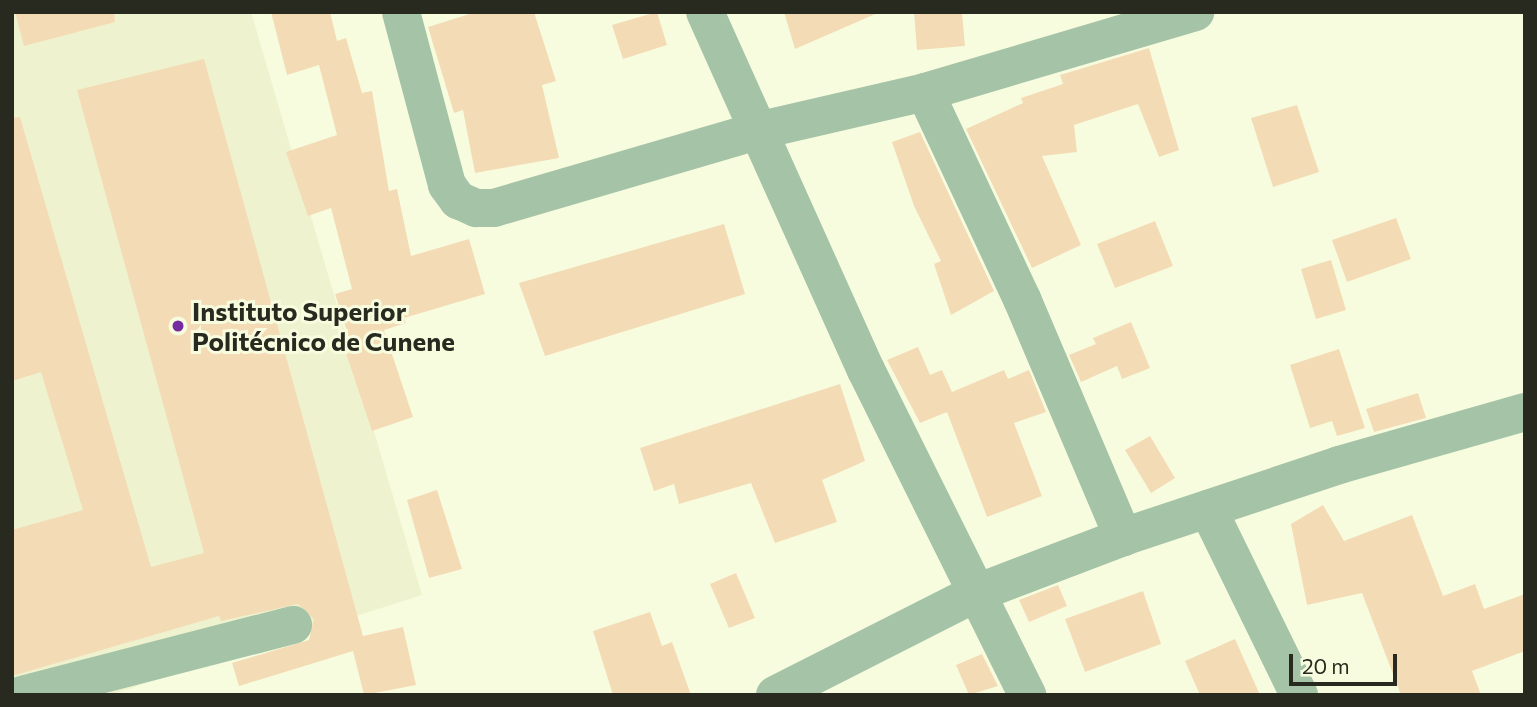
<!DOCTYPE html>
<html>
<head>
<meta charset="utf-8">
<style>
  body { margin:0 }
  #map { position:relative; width:1537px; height:707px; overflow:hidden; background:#f8fcdf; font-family:Commissioner,sans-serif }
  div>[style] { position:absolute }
  .built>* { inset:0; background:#eef2ce }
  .building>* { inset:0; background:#f3dcb5 }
  .minor>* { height:38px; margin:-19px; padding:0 19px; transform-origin:19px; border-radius:19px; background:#a5c3a6 }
  .dots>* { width:19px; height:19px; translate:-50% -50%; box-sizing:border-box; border:4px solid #f8fcdf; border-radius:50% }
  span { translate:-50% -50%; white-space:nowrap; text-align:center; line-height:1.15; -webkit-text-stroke:6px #f8fcdf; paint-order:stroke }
  .poi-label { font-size:26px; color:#282a1f; font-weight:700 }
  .left { translate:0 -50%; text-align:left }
  .frame { position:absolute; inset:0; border:14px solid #282a1f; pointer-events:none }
  .scale { position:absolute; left:1289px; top:654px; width:108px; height:32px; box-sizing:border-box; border:4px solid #282a1f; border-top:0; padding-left:9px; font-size:21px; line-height:24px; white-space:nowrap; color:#282a1f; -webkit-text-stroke:5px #f8fcdf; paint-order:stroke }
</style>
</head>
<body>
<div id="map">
  <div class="built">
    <i style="clip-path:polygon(12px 12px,251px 12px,422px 595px,109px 695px,12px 695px)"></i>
  </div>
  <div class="building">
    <i style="clip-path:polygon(15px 12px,114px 12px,115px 22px,24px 46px)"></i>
    <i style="clip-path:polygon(271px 12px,330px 12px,337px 41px,346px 38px,362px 93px,372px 91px,389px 191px,397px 189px,411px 256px,469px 239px,485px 294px,404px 318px,406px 323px,384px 330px,413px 417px,372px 431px,343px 344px,350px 341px,335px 294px,352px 289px,331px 208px,308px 216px,286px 152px,337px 135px,319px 65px,287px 75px)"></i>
    <i style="clip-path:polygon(476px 12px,534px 12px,556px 81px,542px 85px,559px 158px,475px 173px,463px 110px,454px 113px,428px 27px)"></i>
    <i style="clip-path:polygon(657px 12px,667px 45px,623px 59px,612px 25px)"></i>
    <i style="clip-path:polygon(784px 12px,880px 12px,795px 49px)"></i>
    <i style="clip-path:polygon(914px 12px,962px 12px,965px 46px,917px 50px)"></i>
    <i style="clip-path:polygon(1149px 48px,1179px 150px,1159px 157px,1138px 104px,1074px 125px,1077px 152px,1042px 156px,1081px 245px,1032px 268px,966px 129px,1023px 103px,1021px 98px,1063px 84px,1060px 75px)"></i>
    <i style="clip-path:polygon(204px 59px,363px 636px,403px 627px,416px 685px,364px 695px,353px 651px,239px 686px,232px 663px,309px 640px,314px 619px,298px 604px,221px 621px,219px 616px,12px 676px,12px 530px,83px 510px,41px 372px,12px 381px,12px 118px,20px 117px,151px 567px,204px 553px,77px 90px)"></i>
    <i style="clip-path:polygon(1297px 105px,1319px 172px,1273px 187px,1251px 118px)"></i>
    <i style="clip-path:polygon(920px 132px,994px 291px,951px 315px,934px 264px,941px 261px,914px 206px,892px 142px)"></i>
    <i style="clip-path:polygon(1396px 218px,1411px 259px,1347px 282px,1332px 240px)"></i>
    <i style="clip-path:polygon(1155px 221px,1173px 266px,1115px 288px,1097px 244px)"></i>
    <i style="clip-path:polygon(724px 224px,745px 294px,545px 356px,519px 283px)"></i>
    <i style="clip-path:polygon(1331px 260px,1346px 310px,1316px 319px,1301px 269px)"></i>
    <i style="clip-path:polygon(1131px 322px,1150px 368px,1122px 379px,1117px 366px,1081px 382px,1069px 355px,1096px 344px,1093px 338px)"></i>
    <i style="clip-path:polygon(918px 347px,930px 375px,942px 370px,952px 392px,1004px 370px,1008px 379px,1029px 370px,1046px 412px,1014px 423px,1042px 496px,987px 517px,947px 412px,920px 423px,887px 360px)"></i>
    <i style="clip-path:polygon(1339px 349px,1365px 428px,1337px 436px,1332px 421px,1310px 428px,1290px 365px)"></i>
    <i style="clip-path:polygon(840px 384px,865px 461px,822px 480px,837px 522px,775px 543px,751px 483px,679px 504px,674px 484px,654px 491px,640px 448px)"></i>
    <i style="clip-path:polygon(1418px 393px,1426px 418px,1374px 432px,1366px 409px)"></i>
    <i style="clip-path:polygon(1150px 436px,1175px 478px,1151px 493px,1125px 450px)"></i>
    <i style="clip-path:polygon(437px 490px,462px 569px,429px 578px,407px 500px)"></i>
    <i style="clip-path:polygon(1323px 505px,1344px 541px,1412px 515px,1443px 596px,1475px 584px,1484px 609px,1525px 594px,1525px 651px,1472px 671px,1481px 695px,1401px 695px,1362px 593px,1307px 605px,1291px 524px)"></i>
    <i style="clip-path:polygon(736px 573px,755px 618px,729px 628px,710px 584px)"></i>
    <i style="clip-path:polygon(1058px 585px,1067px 606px,1029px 622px,1019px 600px)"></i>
    <i style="clip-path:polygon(1143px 591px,1161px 644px,1085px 672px,1065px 619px)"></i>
    <i style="clip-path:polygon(650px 612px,662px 646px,672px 642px,691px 695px,613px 695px,593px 631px)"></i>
    <i style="clip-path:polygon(1235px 639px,1260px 695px,1200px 695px,1185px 661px)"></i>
    <i style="clip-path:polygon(982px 654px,998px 686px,969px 695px,956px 665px)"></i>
  </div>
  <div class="minor">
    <i style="left:401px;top:12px;width:179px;rotate:75.1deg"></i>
    <i style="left:447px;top:185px;width:19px;rotate:54deg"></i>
    <i style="left:458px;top:200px;width:20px;rotate:24deg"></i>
    <i style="left:476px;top:208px;width:18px"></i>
    <i style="left:494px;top:208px;width:278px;rotate:-16.3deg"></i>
    <i style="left:761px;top:130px;width:168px;rotate:-13deg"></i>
    <i style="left:925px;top:92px;width:282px;rotate:-16.5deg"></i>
    <i style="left:705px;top:12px;width:393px;rotate:65.8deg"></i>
    <i style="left:866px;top:370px;width:363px;rotate:63.6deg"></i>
    <i style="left:925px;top:92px;width:229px;rotate:64.9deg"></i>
    <i style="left:1022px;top:299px;width:259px;rotate:67deg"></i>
    <i style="left:1208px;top:509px;width:207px;rotate:63.9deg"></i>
    <i style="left:22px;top:695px;width:280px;rotate:-14.5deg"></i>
    <i style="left:775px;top:695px;width:223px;rotate:-26.9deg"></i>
    <i style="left:974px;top:594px;width:160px;rotate:-20.9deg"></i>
    <i style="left:1123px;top:537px;width:228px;rotate:-18.4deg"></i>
    <i style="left:1339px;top:465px;width:193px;rotate:-15.9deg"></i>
  </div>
  <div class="dots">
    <i style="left:178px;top:326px;background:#742ca0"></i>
  </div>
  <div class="poi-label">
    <span class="left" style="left:192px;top:326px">Instituto Superior<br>Politécnico de Cunene</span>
  </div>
  <div class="frame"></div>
  <div class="scale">20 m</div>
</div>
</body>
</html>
